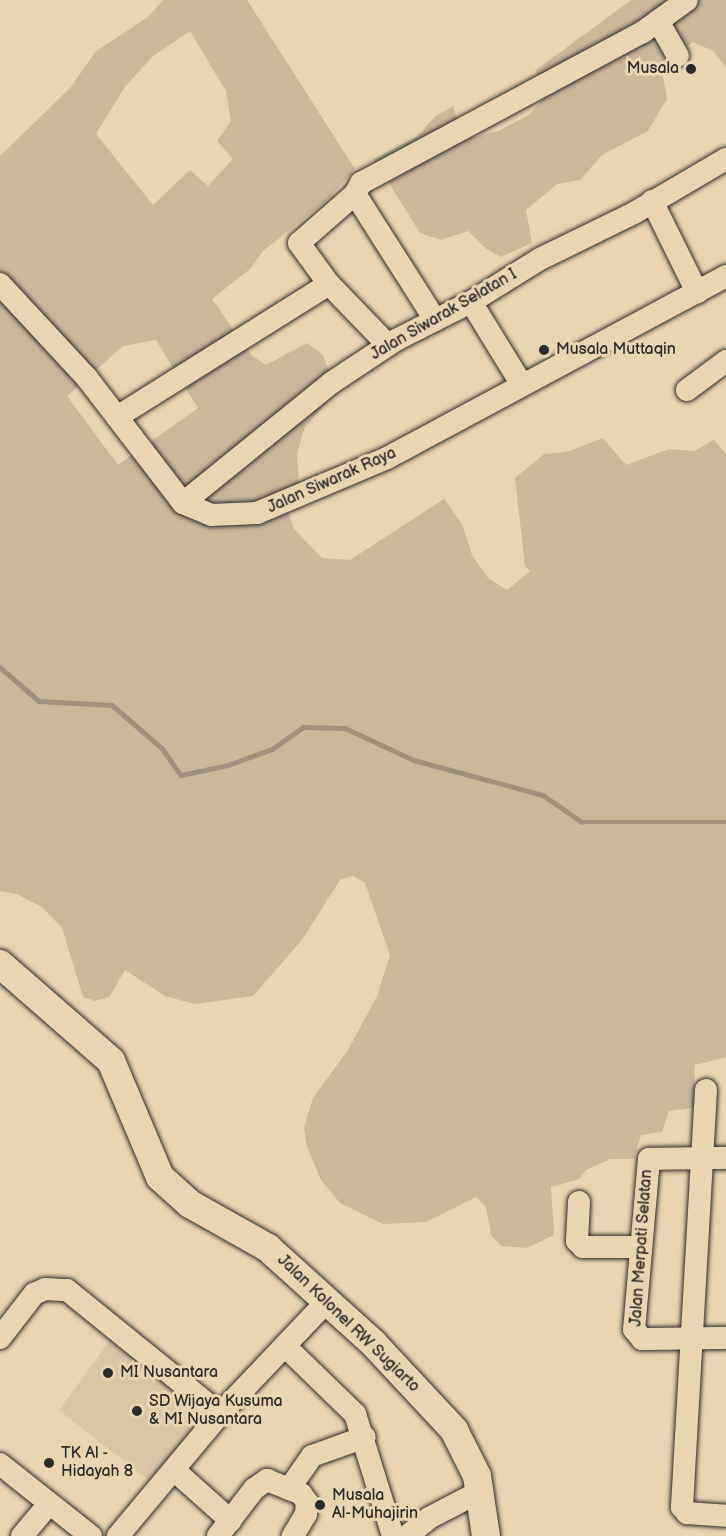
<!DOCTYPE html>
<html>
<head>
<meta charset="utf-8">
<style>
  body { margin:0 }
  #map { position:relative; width:726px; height:1536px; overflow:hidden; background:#e9d4b3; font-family:"Balsamiq Sans",sans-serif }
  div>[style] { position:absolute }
  .built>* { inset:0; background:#d9c6a8 }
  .green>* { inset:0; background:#cab89d }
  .stream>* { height:4.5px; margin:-2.25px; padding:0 2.25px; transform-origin:2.25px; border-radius:2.25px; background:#9e917d }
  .roads { filter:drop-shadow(0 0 2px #2b2b2b) drop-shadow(0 0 2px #2b2b2b) }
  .minor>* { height:22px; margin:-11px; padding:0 11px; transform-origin:11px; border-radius:11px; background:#e9d4b3 }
  .major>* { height:28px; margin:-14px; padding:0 14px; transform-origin:14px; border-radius:14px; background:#e9d4b3 }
  .dots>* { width:16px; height:16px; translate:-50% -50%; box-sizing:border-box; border:3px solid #e9d4b3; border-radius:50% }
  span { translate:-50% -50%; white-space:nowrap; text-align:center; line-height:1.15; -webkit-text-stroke:6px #e9d4b3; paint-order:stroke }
  .poi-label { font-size:16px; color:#2b2b2b }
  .right { translate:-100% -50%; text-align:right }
  .left { translate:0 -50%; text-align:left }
  .street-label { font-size:16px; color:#2b2b2b }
</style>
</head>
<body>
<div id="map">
  <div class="built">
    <i style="clip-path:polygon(114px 1335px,215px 1411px,156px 1486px,59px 1410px)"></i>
  </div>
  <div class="green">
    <i style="clip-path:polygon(evenodd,163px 0,247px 0,355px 169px,326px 201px,263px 251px,250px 269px,212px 299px,251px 355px,266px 365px,307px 343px,323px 355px,337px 391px,305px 427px,297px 453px,299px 485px,283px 497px,294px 529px,322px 558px,350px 560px,444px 499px,462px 524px,472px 555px,488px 578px,507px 590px,530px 571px,525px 566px,515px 478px,544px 454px,566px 452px,603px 438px,626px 465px,669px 449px,694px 451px,714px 440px,726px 454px,726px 1057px,695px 1065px,694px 1108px,669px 1111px,662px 1132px,641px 1135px,634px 1159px,610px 1159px,586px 1170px,579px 1179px,551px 1187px,554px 1235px,527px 1248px,501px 1246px,491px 1235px,486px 1207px,476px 1197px,426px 1222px,383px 1224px,340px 1203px,321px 1180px,306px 1144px,304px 1127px,313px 1098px,348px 1050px,377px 996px,390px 955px,365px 883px,353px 876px,340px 880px,302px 940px,253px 996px,195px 1004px,165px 996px,125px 970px,109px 997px,95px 1001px,83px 997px,62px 928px,42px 907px,17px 894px,0 891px,0 156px,71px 87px,95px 52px,148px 17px,163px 0,190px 31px,226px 91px,231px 121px,217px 141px,233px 159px,208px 186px,190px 170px,153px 205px,96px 134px,124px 88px,152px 57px,190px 31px,163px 0,156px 340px,198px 408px,118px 465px,67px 396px,123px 346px,156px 340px)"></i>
    <i style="clip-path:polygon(631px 0,726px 0,726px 67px,713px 51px,693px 42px,661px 65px,667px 99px,648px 131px,602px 155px,580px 180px,557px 184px,526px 210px,532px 243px,501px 257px,485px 248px,468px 231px,441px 240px,420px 233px,374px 159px,416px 137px,436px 116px,453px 106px,464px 140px,498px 131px,529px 115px,544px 98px,536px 70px)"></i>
  </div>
  <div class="stream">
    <i style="left:0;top:667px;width:52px;rotate:41.1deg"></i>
    <i style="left:39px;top:701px;width:73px;rotate:3.1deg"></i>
    <i style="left:112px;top:705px;width:66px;rotate:40.7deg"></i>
    <i style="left:162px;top:748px;width:33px;rotate:55deg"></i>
    <i style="left:181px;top:775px;width:48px;rotate:-12deg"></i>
    <i style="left:228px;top:765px;width:47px;rotate:-20deg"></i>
    <i style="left:272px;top:749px;width:38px;rotate:-35deg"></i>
    <i style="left:303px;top:727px;width:42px;rotate:1.4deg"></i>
    <i style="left:345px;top:728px;width:76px;rotate:24.9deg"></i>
    <i style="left:414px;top:760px;width:134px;rotate:15.2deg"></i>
    <i style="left:543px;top:795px;width:47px;rotate:34.7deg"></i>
    <i style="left:582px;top:822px;width:144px"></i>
  </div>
  <div class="roads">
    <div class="minor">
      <i style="left:658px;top:21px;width:40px;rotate:60.3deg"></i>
      <i style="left:355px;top:194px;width:74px;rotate:138.8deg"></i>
      <i style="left:299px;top:243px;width:51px;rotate:53.8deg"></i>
      <i style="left:329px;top:284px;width:85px;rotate:46deg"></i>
      <i style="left:652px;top:201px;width:102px;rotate:63.7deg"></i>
      <i style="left:0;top:284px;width:128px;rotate:47.2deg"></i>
      <i style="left:87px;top:378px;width:158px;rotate:52.5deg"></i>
      <i style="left:183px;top:503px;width:30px;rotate:23deg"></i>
      <i style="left:211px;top:515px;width:46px;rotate:-2.5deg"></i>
      <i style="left:257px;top:513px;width:141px;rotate:-22.9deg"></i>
      <i style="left:387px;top:458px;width:385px;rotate:-28.2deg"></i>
      <i style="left:471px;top:302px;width:97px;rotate:58.4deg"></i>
      <i style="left:434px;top:318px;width:147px;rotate:-122.5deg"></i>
      <i style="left:355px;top:194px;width:13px;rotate:-61deg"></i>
      <i style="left:361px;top:183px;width:320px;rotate:-28.2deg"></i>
      <i style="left:643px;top:32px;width:54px;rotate:-36deg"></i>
      <i style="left:687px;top:390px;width:49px;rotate:-36.6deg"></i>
      <i style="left:117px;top:417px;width:250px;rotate:-32.1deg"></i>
      <i style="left:183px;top:503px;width:191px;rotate:-39deg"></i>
      <i style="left:331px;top:383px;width:78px;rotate:-33.5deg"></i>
      <i style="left:396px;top:340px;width:84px;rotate:-26.9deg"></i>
      <i style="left:471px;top:302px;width:81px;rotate:-31.9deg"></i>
      <i style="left:540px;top:259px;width:105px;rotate:-26.1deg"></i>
      <i style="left:634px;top:213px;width:107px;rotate:-30.4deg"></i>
      <i style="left:706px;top:1090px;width:418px;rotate:93.3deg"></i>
      <i style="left:682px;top:1507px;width:8px;rotate:50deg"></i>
      <i style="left:687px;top:1513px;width:39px;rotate:4deg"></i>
      <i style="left:726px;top:1158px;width:77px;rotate:179.3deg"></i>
      <i style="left:649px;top:1159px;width:171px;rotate:95deg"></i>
      <i style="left:634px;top:1329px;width:13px;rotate:51deg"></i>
      <i style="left:642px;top:1339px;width:84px;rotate:-0.7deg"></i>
      <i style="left:579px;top:1202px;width:39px;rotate:93deg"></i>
      <i style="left:577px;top:1241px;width:8px;rotate:45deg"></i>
      <i style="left:583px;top:1247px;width:57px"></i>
      <i style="left:0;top:1338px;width:56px;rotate:-52.3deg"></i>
      <i style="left:34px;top:1294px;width:12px;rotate:-24deg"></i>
      <i style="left:45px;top:1289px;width:22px;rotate:3deg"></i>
      <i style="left:67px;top:1290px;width:197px;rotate:39deg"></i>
      <i style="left:285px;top:1346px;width:98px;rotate:44.2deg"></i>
      <i style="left:355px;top:1414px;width:128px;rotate:72.7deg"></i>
      <i style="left:0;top:1464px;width:116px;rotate:38.4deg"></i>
      <i style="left:174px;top:1470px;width:76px;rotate:41.8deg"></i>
      <i style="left:289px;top:1489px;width:40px;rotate:-55.1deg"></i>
      <i style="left:312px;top:1456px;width:56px;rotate:-19.7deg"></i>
      <i style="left:22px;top:1536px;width:40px;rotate:-50deg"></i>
      <i style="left:118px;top:1536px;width:159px;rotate:-50.1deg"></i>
      <i style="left:220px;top:1414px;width:157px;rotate:-46.5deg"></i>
      <i style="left:218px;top:1536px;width:59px;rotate:-52.5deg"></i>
      <i style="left:254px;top:1489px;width:16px;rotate:-35deg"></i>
      <i style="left:267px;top:1480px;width:37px;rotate:22deg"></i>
      <i style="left:301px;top:1494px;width:10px;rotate:53deg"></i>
      <i style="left:307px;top:1502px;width:12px;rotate:95deg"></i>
      <i style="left:306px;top:1514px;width:26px;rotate:121deg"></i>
      <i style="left:407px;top:1536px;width:28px;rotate:-39deg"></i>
      <i style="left:429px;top:1518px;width:59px;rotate:-27.4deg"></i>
    </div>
    <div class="major">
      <i style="left:0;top:964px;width:147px;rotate:41.1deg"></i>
      <i style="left:111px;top:1061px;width:126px;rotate:67.1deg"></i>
      <i style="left:160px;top:1177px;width:40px;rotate:42deg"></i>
      <i style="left:190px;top:1204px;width:90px;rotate:29.4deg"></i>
      <i style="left:268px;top:1248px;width:142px;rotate:42.1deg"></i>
      <i style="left:373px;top:1343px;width:119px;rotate:47deg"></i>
      <i style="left:454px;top:1430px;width:51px;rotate:63.4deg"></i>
      <i style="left:477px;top:1476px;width:61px;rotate:81.5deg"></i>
    </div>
  </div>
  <div class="dots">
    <i style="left:691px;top:69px;background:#2b2b2b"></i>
    <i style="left:544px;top:350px;background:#2b2b2b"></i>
    <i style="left:108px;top:1373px;background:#2b2b2b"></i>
    <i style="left:137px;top:1411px;background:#2b2b2b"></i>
    <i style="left:49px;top:1463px;background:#2b2b2b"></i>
    <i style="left:320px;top:1505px;background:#2b2b2b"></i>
  </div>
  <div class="poi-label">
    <span class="right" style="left:679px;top:69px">Musala</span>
    <span class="left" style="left:556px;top:350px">Musala Muttaqin</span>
    <span class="left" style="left:120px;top:1373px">MI Nusantara</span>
    <span class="left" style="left:149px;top:1411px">SD Wijaya Kusuma<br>&amp; MI Nusantara</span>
    <span class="left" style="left:61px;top:1463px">TK Al -<br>Hidayah 8</span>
    <span class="left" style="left:332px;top:1505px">Musala<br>Al-Muhajirin</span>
  </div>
  <div class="street-label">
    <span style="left:444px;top:315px;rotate:-30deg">Jalan Siwarak Selatan I</span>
    <span style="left:332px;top:481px;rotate:-24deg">Jalan Siwarak Raya</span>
    <span style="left:642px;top:1248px;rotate:-86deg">Jalan Merpati Selatan</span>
    <span style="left:348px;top:1324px;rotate:44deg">Jalan Kolonel RW Sugiarto</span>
  </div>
</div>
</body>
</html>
